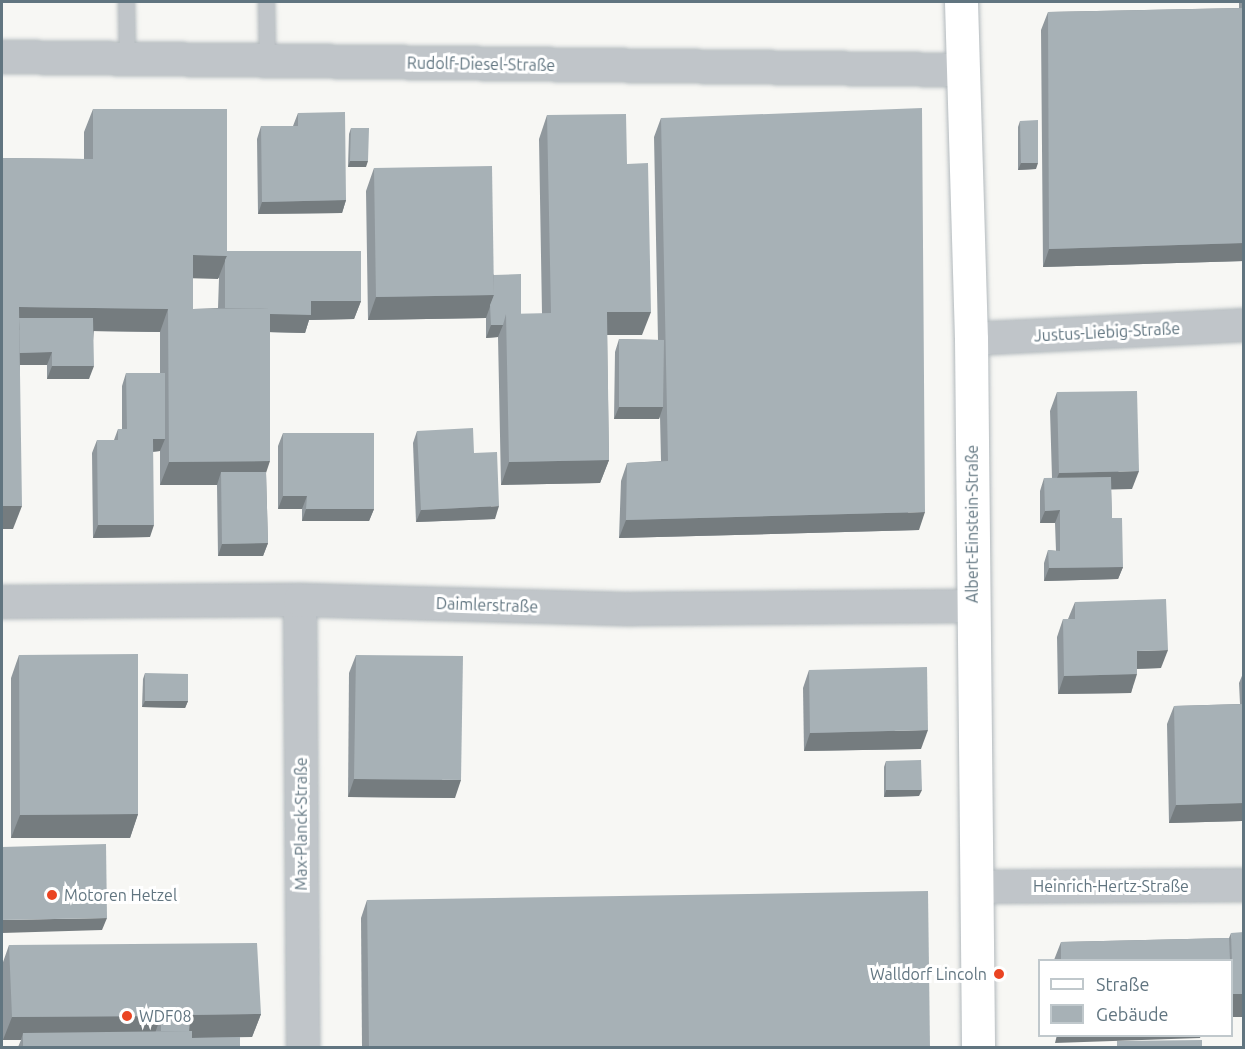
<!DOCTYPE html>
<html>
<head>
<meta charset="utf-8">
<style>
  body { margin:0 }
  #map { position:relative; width:1245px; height:1049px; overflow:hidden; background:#f7f7f4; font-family:Ubuntu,sans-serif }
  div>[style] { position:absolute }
  .roads { filter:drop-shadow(0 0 2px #b2b9bd) drop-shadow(0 0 2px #b2b9bd) }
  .lane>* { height:15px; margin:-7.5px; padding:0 7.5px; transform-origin:7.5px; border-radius:7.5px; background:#c0c5c9 }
  .street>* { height:32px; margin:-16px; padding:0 16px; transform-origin:16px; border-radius:16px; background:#c0c5c9 }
  .secondary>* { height:33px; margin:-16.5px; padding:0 16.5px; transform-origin:16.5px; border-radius:16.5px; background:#fff }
  .wall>* { inset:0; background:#90989d }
  .shaded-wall>* { inset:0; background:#757c7f }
  .building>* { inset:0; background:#a7b1b6 }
  .dots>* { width:16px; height:16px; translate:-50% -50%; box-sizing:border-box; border:3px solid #fff; border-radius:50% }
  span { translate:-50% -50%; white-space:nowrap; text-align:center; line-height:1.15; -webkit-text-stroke:6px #fff; paint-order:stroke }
  .street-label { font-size:16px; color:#617580 }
  .poi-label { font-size:16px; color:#617580 }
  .left { translate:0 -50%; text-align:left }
  .right { translate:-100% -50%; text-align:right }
  .frame { position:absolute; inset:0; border:3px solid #617580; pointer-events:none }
  .legend { position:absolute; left:1038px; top:959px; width:195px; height:78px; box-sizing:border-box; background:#fff; border:2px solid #c0c8cc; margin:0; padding:8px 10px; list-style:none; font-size:18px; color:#617580 }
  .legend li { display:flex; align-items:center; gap:12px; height:30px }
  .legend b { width:30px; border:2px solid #c0c8cc }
</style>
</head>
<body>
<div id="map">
  <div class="roads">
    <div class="lane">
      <i style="left:126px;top:2px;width:57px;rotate:89deg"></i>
      <i style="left:266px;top:2px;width:59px;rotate:89deg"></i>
    </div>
    <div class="street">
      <i style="left:2px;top:57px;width:959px;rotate:0.78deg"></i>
      <i style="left:971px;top:339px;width:273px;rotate:-2.9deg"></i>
      <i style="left:300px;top:600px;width:448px;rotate:89.6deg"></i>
      <i style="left:2px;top:602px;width:298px;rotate:-0.4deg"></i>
      <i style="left:300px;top:600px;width:332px;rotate:1.6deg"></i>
      <i style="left:632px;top:609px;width:340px;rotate:-0.5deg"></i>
      <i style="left:979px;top:887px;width:265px;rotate:-0.4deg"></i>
    </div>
    <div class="secondary">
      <i style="left:961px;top:2px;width:337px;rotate:88.3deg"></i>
      <i style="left:971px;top:339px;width:709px;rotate:89.43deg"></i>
    </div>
  </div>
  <div class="wall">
    <i style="clip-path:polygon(1239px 2px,1244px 2px,1244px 261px,1043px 267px,1041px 30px,1048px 12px,1239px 8px)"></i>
    <i style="clip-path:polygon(evenodd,93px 109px,227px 251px,361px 301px,354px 319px,309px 320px,305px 333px,270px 332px,266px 472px,268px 543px,263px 556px,218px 556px,217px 485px,160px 485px,160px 451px,153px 452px,150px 537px,93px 538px,92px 453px,97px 440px,114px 440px,118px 429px,122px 429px,122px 386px,126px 373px,160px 373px,160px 332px,94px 331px,89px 379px,47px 379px,47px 365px,20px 365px,13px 529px,2px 529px,2px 158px,84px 159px,84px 132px,93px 109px,193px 278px,219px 278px,218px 308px,193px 309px,193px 278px)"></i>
    <i style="clip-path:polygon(298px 113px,346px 200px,342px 213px,258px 214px,257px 139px,261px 126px,293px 126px)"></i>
    <i style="clip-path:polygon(547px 115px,627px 164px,642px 335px,607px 335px,609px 460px,600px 483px,501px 485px,498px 337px,486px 338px,486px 318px,368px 320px,366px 191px,374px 168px,494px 275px,521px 314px,542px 314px,539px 139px)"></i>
    <i style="clip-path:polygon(661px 118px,919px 530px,619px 538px,621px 481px,627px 463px,661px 461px,660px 416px,659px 419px,614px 419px,615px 352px,619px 339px,658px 340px,654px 137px)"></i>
    <i style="clip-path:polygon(1020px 121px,1036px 169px,1018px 170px,1018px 127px)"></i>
    <i style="clip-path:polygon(351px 128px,366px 167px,348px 167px,349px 134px)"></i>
    <i style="clip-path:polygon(1057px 392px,1132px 489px,1111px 489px,1112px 518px,1123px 567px,1118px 579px,1044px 581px,1044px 563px,1048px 550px,1056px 551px,1055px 523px,1040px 523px,1040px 491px,1044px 478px,1052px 478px,1050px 411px)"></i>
    <i style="clip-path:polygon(417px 431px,474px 453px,495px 519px,416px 522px,413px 443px)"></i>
    <i style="clip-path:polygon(283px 433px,374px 509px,369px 521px,302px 521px,302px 509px,278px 509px,278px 446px)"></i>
    <i style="clip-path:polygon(1075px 602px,1161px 668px,1137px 669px,1131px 693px,1058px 694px,1057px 637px,1063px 619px,1068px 619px)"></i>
    <i style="clip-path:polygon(19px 655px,138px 814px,130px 838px,11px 838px,11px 678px)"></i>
    <i style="clip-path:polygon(356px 655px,455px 798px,348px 797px,349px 673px)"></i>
    <i style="clip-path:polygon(809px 670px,921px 749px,804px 751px,803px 688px)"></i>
    <i style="clip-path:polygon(1244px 671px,1244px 817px,1242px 821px,1169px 823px,1167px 724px,1174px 706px,1240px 704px,1239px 683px)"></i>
    <i style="clip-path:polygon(145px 673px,188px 701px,185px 708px,142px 707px,143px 679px)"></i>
    <i style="clip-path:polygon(886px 761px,919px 796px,884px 797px,884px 767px)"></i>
    <i style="clip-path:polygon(367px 900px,930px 1047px,362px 1047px,361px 918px)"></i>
    <i style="clip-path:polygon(1231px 933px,1244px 1017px,1232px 1017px,1232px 960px,1054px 960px,1061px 942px,1229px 938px)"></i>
    <i style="clip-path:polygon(9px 945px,261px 1014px,252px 1037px,240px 1037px,240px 1047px,18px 1047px,21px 1040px,3px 1040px,2px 994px,2px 965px)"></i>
  </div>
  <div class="shaded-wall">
    <i style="clip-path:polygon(350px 161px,368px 161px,366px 167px,348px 167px)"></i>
    <i style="clip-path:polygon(1021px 163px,1038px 163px,1036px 169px,1018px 170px)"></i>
    <i style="clip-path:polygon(346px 200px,342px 213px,258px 214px,262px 202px)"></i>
    <i style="clip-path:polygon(1244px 243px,1244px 261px,1043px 267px,1049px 249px)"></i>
    <i style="clip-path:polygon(193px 255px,227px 256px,218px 279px,184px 278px)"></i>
    <i style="clip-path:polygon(494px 295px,486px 318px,368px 320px,376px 297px)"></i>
    <i style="clip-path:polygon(311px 301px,361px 301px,354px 319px,309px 320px,305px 333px,218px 331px,225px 313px)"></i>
    <i style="clip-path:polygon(19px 307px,168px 309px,160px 332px,16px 330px)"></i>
    <i style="clip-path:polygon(607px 312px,651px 312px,642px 335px,598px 335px)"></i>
    <i style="clip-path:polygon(491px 325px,503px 325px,498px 337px,486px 338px)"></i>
    <i style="clip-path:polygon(52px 352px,47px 365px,11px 365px,16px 353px)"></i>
    <i style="clip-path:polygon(52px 366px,94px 366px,89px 379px,47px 379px)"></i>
    <i style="clip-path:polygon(619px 407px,663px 407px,659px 419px,614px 419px)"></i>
    <i style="clip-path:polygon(153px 439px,165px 439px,160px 451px,148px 452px)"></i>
    <i style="clip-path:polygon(609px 460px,600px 483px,501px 485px,509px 462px)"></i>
    <i style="clip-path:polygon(270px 461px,262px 485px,221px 472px,217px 485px,160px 485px,169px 462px)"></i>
    <i style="clip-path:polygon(1139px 471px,1132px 489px,1052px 491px,1059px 473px)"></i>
    <i style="clip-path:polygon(283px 496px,307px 496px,302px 509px,278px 509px)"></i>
    <i style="clip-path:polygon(2px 506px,22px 506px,13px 529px,2px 529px)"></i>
    <i style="clip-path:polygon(499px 506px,495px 519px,416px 522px,421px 510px)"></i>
    <i style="clip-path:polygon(306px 509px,374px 509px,369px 521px,302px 521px)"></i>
    <i style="clip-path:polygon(1060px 510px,1055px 523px,1040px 523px,1045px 511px)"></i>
    <i style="clip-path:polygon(925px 512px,919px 530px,619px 538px,626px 520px)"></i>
    <i style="clip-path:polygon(98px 525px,154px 525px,150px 537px,93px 538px)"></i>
    <i style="clip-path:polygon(268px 543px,263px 556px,218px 556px,222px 544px)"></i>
    <i style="clip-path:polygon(1123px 567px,1118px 579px,1044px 581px,1049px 568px)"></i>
    <i style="clip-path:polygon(1168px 650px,1161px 668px,1130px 669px,1137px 651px)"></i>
    <i style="clip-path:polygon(1137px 674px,1131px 693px,1058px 694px,1064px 676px)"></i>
    <i style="clip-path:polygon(145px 701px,188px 701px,185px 708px,142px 707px)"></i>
    <i style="clip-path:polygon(928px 730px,921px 749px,804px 751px,810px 733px)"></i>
    <i style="clip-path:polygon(354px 779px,461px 780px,455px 798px,348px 797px)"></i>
    <i style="clip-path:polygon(886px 790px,922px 790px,919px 796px,884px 797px)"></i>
    <i style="clip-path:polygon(1244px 803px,1244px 817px,1242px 821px,1169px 823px,1176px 805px)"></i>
    <i style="clip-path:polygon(138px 814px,130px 838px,11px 838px,20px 815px)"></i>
    <i style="clip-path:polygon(107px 918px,102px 930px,2px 933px,2px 920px)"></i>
    <i style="clip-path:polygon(1233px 994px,1244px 994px,1244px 1017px,1232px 1017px,1232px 997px)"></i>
    <i style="clip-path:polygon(261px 1014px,252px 1037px,189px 1038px,190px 1015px)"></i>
    <i style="clip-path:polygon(161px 1016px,153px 1039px,23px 1033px,21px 1040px,3px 1040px,12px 1017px)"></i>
    <i style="clip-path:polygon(1057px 1035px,1201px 1035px,1200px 1038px,1055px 1043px)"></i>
  </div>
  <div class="building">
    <i style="clip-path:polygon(1244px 8px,1244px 243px,1049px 249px,1048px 12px)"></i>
    <i style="clip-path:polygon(922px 108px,925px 512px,626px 520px,627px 463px,668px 461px,661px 118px)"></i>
    <i style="clip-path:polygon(93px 109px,227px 109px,227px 256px,193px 255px,193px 309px,270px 308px,270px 461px,169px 462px,168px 309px,19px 307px,22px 506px,2px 506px,2px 158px,93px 159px)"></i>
    <i style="clip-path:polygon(345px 112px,346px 200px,262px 202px,261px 126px,298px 126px,298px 113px)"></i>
    <i style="clip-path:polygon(626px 114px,627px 164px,648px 163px,651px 312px,607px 312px,609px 460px,509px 462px,506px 314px,551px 313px,547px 115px)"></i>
    <i style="clip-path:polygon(1038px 120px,1038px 163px,1021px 163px,1020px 121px)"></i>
    <i style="clip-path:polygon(351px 128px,369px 128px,368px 161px,350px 161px)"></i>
    <i style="clip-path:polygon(492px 166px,494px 295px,376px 297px,374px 168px)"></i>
    <i style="clip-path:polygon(227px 251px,361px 251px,361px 301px,311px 301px,311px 315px,270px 314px,270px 308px,225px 308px,225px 260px,227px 256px)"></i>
    <i style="clip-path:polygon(521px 274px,521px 314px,506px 314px,503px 325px,491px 325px,490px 305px,494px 295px,494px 275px)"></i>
    <i style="clip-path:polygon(19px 318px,93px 318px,94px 366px,52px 366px,52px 352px,20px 353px)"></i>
    <i style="clip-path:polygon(619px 339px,664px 340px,663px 407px,619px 407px)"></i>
    <i style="clip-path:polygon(126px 373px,165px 373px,165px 439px,153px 439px,154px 525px,98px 525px,97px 440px,118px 440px,118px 429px,127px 429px)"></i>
    <i style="clip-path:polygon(1137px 391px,1139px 471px,1059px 473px,1057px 392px)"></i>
    <i style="clip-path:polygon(473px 428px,474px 453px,497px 452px,499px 506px,421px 510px,417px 431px)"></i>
    <i style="clip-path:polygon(283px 433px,374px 433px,374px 509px,306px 509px,307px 496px,283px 496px)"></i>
    <i style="clip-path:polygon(221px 472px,266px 472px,268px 543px,222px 544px)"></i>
    <i style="clip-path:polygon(1111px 477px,1112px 518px,1122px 518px,1123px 567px,1049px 568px,1048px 550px,1060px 551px,1060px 510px,1045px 511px,1044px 478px)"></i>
    <i style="clip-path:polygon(1166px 599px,1168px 650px,1137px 651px,1137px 674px,1064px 676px,1063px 619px,1075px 619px,1075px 602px)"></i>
    <i style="clip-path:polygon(138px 654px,138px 814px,20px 815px,19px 655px)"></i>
    <i style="clip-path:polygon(356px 655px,463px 656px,461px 780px,354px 779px)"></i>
    <i style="clip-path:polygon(927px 667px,928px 730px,810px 733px,809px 670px)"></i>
    <i style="clip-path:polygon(145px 673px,188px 674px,188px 701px,145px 701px)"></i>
    <i style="clip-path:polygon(1244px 704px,1244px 803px,1176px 805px,1174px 706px)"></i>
    <i style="clip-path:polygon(921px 760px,922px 790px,886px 790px,886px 761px)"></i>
    <i style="clip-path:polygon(106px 844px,107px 918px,2px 920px,2px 847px)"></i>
    <i style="clip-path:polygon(928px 891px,930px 1047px,369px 1047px,367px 900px)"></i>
    <i style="clip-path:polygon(1244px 932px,1244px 994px,1233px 994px,1231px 933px)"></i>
    <i style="clip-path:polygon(1229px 938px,1230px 960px,1061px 960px,1061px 942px)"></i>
    <i style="clip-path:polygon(257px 943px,261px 1014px,190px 1015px,189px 1031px,161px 1031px,161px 1016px,12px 1017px,9px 945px)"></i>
    <i style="clip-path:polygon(192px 1031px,192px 1038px,240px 1037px,240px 1047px,23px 1047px,23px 1033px)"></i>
    <i style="clip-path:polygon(1202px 1040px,1202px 1047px,1117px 1047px,1117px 1041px)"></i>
  </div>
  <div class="dots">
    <i style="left:52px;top:895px;background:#ea4422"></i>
    <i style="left:999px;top:974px;background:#ea4422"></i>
    <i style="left:127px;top:1016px;background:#ea4422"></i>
  </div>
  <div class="street-label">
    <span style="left:481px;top:64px;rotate:1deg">Rudolf-Diesel-Straße</span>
    <span style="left:1107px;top:332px;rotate:-3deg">Justus-Liebig-Straße</span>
    <span style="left:972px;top:524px;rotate:-90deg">Albert-Einstein-Straße</span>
    <span style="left:487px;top:605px;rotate:2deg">Daimlerstraße</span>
    <span style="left:301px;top:824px;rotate:-90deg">Max-Planck-Straße</span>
    <span style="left:1111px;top:886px">Heinrich-Hertz-Straße</span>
  </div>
  <div class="poi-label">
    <span class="left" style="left:64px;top:895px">Motoren Hetzel</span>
    <span class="right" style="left:987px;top:974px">Walldorf Lincoln</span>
    <span class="left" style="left:139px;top:1016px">WDF08</span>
  </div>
  <div class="frame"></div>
  <ul class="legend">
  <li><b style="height:8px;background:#fff"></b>Straße</li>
  <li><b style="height:16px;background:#a7b1b6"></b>Gebäude</li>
  </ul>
</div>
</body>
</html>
